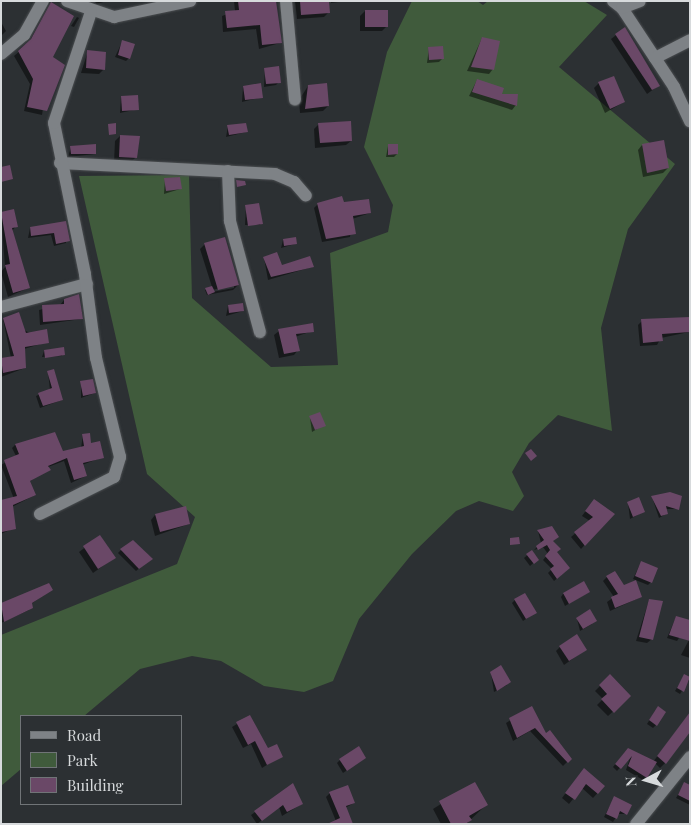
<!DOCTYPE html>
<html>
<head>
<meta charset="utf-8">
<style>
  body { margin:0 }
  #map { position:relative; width:691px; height:825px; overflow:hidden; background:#2c3033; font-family:"Playfair Display",serif }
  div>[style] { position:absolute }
  .green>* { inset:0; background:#405b3c }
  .shadow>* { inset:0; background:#0007 }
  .building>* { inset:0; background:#6a4867 }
  .roads { filter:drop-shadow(0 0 1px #4b4e51) drop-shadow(0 0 1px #4b4e51) }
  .minor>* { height:12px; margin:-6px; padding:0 6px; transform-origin:6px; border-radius:6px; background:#7e8286 }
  span { translate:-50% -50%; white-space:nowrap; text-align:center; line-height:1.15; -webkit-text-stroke:4.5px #2c3033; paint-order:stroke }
  .frame { position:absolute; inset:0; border:2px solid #d7dadc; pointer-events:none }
  .legend { position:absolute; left:20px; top:715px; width:162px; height:90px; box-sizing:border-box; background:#2c3033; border:1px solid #707477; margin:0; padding:6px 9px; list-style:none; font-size:15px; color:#d7dadc }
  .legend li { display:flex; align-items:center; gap:10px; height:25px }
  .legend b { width:25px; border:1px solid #707477 }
  .north { position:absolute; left:621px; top:755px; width:50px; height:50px; -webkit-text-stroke:4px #2c3033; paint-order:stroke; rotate:264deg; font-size:14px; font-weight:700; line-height:20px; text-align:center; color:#d7dadc }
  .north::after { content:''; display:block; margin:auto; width:18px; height:22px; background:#d7dadc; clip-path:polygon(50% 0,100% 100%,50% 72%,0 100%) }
</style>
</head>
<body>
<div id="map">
  <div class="green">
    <i style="clip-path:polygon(412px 1px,477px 1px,483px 5px,488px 1px,584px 1px,607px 15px,559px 67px,675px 164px,628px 229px,601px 328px,612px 431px,558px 415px,529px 443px,512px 472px,524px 496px,513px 511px,479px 501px,456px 511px,412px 554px,359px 619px,333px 681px,304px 692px,264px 686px,221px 661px,192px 656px,140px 669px,84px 716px,21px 716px,21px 769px,1px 786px,1px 635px,177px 564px,195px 517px,147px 474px,79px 176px,189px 175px,192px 298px,271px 367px,338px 365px,330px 253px,388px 232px,393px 205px,364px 147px,387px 52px)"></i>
  </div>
  <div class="shadow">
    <i style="clip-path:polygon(95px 1px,107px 1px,96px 4px)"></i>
    <i style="clip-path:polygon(234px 1px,252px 1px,280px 43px,259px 49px,256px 29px,223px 32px,222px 16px,235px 11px)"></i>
    <i style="clip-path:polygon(295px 1px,328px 1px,329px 12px,324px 17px,297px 19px)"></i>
    <i style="clip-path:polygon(331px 1px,346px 1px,331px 3px)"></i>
    <i style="clip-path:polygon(51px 3px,51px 57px,42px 115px,24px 111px,30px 84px,14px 56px,28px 44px)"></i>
    <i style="clip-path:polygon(365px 11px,387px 26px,382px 31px,360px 31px,360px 16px)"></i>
    <i style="clip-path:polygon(77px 17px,79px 18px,74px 27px,71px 26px)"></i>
    <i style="clip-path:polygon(1px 22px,6px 31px,1px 36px)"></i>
    <i style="clip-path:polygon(624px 29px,658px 86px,647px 94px,611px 39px)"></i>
    <i style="clip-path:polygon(482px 38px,493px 69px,489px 74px,467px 71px)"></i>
    <i style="clip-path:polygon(122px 42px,129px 58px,126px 61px,115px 57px)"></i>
    <i style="clip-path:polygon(429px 48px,442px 59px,439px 62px,427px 63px)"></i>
    <i style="clip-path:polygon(88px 51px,103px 70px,99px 74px,81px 73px)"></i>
    <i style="clip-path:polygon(265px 69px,279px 82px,276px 85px,264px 87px)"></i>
    <i style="clip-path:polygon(477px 80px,500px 95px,516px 105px,512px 110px,469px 96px)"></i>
    <i style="clip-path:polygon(599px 83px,624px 102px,605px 113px,594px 88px)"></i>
    <i style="clip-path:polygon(308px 86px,328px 106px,323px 111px,300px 113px,299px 100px)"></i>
    <i style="clip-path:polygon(243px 87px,262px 97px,242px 102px)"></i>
    <i style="clip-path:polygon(121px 97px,138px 109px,120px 113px)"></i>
    <i style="clip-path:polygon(319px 124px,351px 141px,346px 145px,315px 148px,314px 129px)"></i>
    <i style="clip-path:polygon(228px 126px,246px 132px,226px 137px)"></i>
    <i style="clip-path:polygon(120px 136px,135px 158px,131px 162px,114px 162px,115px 141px)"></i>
    <i style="clip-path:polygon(642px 145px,668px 168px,663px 173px,643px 177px,638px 150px)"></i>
    <i style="clip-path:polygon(388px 146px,397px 154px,394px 157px,386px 157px)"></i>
    <i style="clip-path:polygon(71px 147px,95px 154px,68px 157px)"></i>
    <i style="clip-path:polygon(165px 179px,180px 189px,164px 194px)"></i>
    <i style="clip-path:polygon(318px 204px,343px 204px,370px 213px,352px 219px,350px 237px,322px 242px,314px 208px)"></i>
    <i style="clip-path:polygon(246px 206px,261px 223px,260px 225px,245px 225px)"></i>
    <i style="clip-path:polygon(1px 213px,16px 226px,12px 231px,28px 288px,8px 297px,1px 272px,5px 267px)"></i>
    <i style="clip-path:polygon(65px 222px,66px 243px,54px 246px,51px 235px,28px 238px,30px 228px)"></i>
    <i style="clip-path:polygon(283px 240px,295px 244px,281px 248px)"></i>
    <i style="clip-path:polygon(evenodd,205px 244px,238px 285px,233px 290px,207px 295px,205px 290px,212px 287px,200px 249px,205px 244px,234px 285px,234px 288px,212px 292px,212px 290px,234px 285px)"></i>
    <i style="clip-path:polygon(264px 258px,281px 266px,312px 267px,268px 280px)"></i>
    <i style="clip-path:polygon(64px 300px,81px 319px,40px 325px,39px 310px,60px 305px)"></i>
    <i style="clip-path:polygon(228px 306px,243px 311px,226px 316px)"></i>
    <i style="clip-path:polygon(3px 319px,47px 342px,24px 349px,25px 368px,1px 377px,1px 360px,11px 358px)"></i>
    <i style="clip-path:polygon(642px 321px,689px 332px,661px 338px,657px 345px,640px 346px,638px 325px)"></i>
    <i style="clip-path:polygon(279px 331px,312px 331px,295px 337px,298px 350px,294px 355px,279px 358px,274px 335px)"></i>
    <i style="clip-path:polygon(63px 349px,62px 356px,42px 357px,44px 351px)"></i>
    <i style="clip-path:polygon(48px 372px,62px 400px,40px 408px,36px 396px,50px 390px)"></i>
    <i style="clip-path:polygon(81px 382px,95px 393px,81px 398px)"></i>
    <i style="clip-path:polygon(310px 418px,324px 425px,312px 432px)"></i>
    <i style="clip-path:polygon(83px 435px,103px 457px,82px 465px,86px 476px,71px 483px,64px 461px,48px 467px,29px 482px,35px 495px,12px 507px,14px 528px,1px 534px,1px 501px,14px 499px,1px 465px,16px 456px,12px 448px,15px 445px,62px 453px,81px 448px)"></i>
    <i style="clip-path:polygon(652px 497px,678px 509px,665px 509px,666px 514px,659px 518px)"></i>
    <i style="clip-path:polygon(628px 503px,643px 512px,630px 519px)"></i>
    <i style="clip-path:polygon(590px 505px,613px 514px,581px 549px,571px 537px,590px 521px,582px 516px)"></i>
    <i style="clip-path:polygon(155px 515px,189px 524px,155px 536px,151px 520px)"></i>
    <i style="clip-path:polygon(538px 531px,551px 542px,566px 571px,554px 581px,548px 573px,552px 569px,543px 560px,548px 554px,543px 547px,534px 550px,541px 543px)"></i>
    <i style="clip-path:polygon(100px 536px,114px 558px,93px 573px,79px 552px)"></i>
    <i style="clip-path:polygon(121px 550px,148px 561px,136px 571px,118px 553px)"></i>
    <i style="clip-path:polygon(531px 552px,538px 559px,530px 566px,524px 558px)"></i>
    <i style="clip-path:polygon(641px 562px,651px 582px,648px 585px,633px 579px)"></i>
    <i style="clip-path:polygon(607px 577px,624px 586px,641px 597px,610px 611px,607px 602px,614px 597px,603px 581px)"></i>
    <i style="clip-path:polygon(48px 585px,51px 590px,31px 604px,29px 610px,1px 623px,1px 605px)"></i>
    <i style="clip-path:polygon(589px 592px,565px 606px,561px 597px,563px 594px)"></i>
    <i style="clip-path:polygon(515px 600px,532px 615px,523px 621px,512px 603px)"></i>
    <i style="clip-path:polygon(649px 600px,652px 639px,647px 643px,636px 641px)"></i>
    <i style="clip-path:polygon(676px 617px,679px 638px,677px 641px,667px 638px)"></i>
    <i style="clip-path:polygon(577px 619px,592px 624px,580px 631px)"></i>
    <i style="clip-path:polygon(690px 638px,690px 658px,681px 655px)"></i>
    <i style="clip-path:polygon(560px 647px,585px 650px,564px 665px,556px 651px)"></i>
    <i style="clip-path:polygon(491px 673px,507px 685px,494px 692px)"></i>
    <i style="clip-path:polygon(610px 676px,630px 696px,608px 716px,597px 705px,603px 699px,595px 691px)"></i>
    <i style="clip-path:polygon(684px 676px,690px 679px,680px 694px,675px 691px)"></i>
    <i style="clip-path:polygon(531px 708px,546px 735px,570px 759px,563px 766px,530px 731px,513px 741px,506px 723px)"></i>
    <i style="clip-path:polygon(655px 711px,656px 725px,653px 728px,647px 724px)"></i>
    <i style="clip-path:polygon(689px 714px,665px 763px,660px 768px,655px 763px,643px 780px,626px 770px,631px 755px,617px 771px,613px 767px,625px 752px,653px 762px)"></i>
    <i style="clip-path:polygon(250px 716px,268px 750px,281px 756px,262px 768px,251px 744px,243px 748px,232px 727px)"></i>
    <i style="clip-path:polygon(340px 760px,362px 760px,343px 773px,337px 763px)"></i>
    <i style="clip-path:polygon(580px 774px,603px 787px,593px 798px,582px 788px,569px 804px,562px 798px)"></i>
    <i style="clip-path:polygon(474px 783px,486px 805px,466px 824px,441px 824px,433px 809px)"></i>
    <i style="clip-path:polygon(685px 783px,690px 786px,690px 805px,676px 798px)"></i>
    <i style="clip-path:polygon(293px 785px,302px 804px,282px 816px,279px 807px,257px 824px,251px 815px)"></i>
    <i style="clip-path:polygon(330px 793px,354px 803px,345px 808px,352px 824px,336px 821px,326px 797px)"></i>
    <i style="clip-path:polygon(614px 798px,626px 814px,618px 814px,613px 822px,604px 817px)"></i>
  </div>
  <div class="building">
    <i style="clip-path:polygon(238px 1px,276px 1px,282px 43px,262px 45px,260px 25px,227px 28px,225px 11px,239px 10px)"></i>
    <i style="clip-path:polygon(300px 1px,329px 1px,330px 13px,301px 15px)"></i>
    <i style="clip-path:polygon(51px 2px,74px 16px,53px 57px,65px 65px,47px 111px,27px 107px,33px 79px,18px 51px,31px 39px)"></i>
    <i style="clip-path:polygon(365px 10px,388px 10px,388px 27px,365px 27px)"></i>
    <i style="clip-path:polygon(625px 27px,660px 86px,652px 90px,615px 34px)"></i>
    <i style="clip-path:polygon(482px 37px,500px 41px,494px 70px,471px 67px)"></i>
    <i style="clip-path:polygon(122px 40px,135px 44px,130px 59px,118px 55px)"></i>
    <i style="clip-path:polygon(443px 46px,444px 59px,429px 60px,428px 47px)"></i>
    <i style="clip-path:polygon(87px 50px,106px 52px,105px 70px,86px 68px)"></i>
    <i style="clip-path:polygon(279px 66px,281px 83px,266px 84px,264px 68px)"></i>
    <i style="clip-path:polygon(614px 76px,625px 102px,610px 109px,598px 82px)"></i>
    <i style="clip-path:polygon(477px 79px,504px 88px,502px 94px,518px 94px,517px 106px,472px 92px)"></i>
    <i style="clip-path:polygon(261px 83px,263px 98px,245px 100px,243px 86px)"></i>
    <i style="clip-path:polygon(327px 83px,329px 106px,305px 109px,308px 85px)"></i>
    <i style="clip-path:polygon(138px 95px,139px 110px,122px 111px,121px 96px)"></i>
    <i style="clip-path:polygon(351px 121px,352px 141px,320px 143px,318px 123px)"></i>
    <i style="clip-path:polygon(116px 123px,116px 134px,109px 135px,108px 124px)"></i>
    <i style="clip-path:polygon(246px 123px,248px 132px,229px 135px,227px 125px)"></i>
    <i style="clip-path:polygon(120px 135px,140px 136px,137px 158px,119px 157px)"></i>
    <i style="clip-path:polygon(664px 140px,669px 168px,647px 173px,642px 144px)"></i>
    <i style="clip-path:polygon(96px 144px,96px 154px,71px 154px,70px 146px)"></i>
    <i style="clip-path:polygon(388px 144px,398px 144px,398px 154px,388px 155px)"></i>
    <i style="clip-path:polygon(10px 165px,13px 179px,1px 182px,1px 167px)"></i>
    <i style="clip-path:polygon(180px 177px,182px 189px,166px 191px,164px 178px)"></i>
    <i style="clip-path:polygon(236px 180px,245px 181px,246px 185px,237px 187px)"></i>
    <i style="clip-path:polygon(342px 196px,344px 202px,369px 199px,371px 213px,353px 216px,356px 234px,326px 239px,317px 203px)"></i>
    <i style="clip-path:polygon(259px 203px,263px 224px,248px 226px,245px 205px)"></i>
    <i style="clip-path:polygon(14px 209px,18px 227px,12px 228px,30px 288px,13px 293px,5px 265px,10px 264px,1px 212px)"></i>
    <i style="clip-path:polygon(66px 221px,70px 241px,56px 244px,54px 233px,31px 236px,30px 227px)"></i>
    <i style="clip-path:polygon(225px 237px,239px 285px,218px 290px,204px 243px)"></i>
    <i style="clip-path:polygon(296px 237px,297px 244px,284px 246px,283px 239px)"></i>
    <i style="clip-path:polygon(277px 252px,282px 265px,310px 256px,314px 267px,271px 277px,263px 257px)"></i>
    <i style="clip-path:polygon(212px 286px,215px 292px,208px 295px,205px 288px)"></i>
    <i style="clip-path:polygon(79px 294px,83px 319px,43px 322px,42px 305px,64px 304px,64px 299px)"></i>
    <i style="clip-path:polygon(243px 303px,244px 311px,229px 313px,228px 305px)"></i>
    <i style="clip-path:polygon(19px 312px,26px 333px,47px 329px,49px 343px,25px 347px,26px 368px,3px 373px,1px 358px,14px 356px,3px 318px)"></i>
    <i style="clip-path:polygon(690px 317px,690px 332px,662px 334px,663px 341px,643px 343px,641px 319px)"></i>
    <i style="clip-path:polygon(313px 323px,314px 332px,296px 334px,300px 351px,284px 354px,278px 329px)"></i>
    <i style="clip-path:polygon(64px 347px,65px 355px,45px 358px,44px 350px)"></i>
    <i style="clip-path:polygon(54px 369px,63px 400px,43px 406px,38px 393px,52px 388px,47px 371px)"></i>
    <i style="clip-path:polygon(93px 379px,96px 393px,83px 396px,80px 381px)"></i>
    <i style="clip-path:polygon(320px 412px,326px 426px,315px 430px,309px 416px)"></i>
    <i style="clip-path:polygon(55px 432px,63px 451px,84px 446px,82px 434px,90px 433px,91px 443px,100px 441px,104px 458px,83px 463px,87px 476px,74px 480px,67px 458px,48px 466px,51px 470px,30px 481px,36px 495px,13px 505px,16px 529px,2px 532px,1px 500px,17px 496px,4px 460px,19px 454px,15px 444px)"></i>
    <i style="clip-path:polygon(531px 449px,537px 456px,531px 461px,525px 453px)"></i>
    <i style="clip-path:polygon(670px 492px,682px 496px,679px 510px,666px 506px,668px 514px,661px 516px,651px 496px)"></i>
    <i style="clip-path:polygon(639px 497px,645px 512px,633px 517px,627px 502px)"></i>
    <i style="clip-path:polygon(594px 499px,615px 514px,585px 546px,574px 532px,593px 517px,585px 511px)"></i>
    <i style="clip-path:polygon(186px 506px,190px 524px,160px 532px,155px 514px)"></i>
    <i style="clip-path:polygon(552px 526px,559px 537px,553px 541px,561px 549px,557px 552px,570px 568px,557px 579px,550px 569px,554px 566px,545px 556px,550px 550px,547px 545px,538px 550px,536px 546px,544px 540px,537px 530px)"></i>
    <i style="clip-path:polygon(100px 535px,116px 558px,98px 569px,83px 546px)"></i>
    <i style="clip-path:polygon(519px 537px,520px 544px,510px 545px,510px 538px)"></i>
    <i style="clip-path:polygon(133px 540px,153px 559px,139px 569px,120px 549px)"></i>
    <i style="clip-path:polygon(532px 550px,539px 560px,534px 564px,526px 554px)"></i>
    <i style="clip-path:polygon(641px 561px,658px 568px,652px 583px,635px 576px)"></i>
    <i style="clip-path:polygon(615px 571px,624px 585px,636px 580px,642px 597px,615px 608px,611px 597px,618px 594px,606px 576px)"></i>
    <i style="clip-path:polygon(584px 581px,590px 592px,569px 604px,563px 593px)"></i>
    <i style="clip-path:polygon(49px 583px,53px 590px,32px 603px,33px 608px,4px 622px,1px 603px)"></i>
    <i style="clip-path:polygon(525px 593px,537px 613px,526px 619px,514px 599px)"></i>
    <i style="clip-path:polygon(649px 599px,663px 601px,653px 640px,639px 637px)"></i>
    <i style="clip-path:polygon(590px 609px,597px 621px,583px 629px,576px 618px)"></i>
    <i style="clip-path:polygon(676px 616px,690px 620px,690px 641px,669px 635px)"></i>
    <i style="clip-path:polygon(577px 634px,587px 650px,569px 661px,559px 646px)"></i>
    <i style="clip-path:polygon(501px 665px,511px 682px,497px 691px,490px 672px)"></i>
    <i style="clip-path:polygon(610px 674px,631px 696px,614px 713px,601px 699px,607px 694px,599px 685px)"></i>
    <i style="clip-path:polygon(684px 674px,690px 677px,684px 692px,677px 688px)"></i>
    <i style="clip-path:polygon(532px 706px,546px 733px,550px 730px,572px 759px,568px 763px,535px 728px,517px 738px,509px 718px)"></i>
    <i style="clip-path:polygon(658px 706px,666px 712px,657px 726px,649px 720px)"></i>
    <i style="clip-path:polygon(690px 712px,690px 732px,666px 764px,657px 756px)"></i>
    <i style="clip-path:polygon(250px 715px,268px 748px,277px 744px,283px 757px,267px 765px,255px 741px,248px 745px,236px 722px)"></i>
    <i style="clip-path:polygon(359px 746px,366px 758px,347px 771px,339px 759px)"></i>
    <i style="clip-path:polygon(628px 748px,657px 762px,647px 778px,628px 766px,632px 756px,621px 769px,615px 764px)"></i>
    <i style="clip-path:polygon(584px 768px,605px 786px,598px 794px,586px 784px,575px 800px,565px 793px)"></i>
    <i style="clip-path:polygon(475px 782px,488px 805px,469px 816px,472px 820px,465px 824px,451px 824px,439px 801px)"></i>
    <i style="clip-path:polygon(684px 782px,690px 785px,690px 801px,678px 795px)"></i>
    <i style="clip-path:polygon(293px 783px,303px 804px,287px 812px,283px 805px,262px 821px,254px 811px)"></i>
    <i style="clip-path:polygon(348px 785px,355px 803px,346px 806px,353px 824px,327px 824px,340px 818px,329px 792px)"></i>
    <i style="clip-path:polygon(614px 796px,632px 805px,627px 815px,620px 811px,617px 819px,606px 814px)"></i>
  </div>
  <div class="roads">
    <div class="minor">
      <i style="left:67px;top:1px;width:50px;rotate:18.8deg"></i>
      <i style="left:114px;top:17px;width:78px;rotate:-11.9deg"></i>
      <i style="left:286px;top:1px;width:99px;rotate:84.8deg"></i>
      <i style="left:613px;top:1px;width:11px;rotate:38deg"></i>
      <i style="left:622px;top:8px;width:95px;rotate:56.6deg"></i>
      <i style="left:674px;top:87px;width:38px;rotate:65deg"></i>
      <i style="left:622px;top:8px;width:19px;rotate:-21deg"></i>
      <i style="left:1px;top:54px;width:30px;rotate:-40deg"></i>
      <i style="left:24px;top:35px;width:39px;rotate:-61deg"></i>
      <i style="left:655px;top:58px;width:39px;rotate:-27deg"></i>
      <i style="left:60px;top:163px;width:215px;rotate:2.9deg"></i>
      <i style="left:275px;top:174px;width:21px;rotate:23deg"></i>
      <i style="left:294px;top:182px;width:18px;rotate:49deg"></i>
      <i style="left:228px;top:171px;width:50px;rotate:87.7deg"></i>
      <i style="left:230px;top:221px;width:115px;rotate:74.9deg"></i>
      <i style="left:1px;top:307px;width:89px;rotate:-15deg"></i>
      <i style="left:40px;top:514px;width:83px;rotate:-26.6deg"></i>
      <i style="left:114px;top:477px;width:21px;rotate:-73deg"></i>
      <i style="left:120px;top:457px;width:102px;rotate:-103.6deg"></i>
      <i style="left:96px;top:358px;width:85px;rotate:-97.5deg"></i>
      <i style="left:85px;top:274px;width:154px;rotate:-101.6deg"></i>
      <i style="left:54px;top:123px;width:117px;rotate:-71.6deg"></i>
      <i style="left:636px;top:824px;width:86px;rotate:-51.1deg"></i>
    </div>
  </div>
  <div class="frame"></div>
  <ul class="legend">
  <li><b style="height:6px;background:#7e8286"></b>Road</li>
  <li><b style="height:14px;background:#405b3c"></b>Park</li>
  <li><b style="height:14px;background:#6a4867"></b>Building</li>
  </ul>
  <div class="north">N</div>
</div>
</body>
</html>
